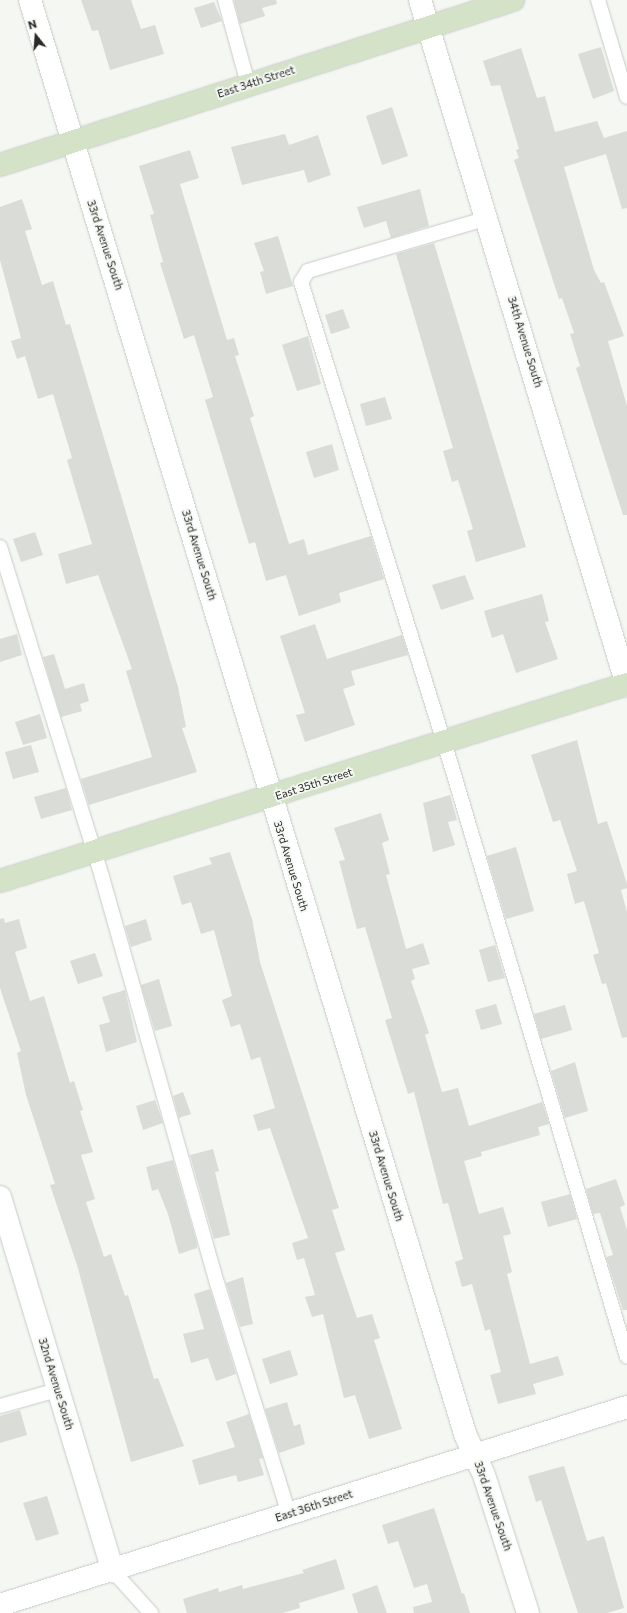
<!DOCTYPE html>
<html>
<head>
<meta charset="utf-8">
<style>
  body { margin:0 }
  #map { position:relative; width:627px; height:1613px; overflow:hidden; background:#f4f7f2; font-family:Commissioner,sans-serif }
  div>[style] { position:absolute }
  .building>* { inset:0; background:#d9dcd7 }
  .roads { filter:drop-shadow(0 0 1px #c8cbc6) drop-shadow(0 0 1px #c8cbc6) }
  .lane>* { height:14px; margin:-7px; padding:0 7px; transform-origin:7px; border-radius:7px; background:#fff }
  .street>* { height:22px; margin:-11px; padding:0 11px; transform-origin:11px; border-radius:11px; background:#fff }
  .secondary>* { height:22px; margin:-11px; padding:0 11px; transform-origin:11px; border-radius:11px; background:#d4e2c7 }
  span { translate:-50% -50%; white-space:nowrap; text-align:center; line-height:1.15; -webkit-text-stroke:3.5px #f4f7f2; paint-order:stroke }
  .street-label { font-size:11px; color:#292a28 }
  .north { position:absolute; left:16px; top:16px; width:40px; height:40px; -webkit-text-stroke:3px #f4f7f2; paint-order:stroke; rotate:343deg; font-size:11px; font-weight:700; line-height:16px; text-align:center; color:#292a28 }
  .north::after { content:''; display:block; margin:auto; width:14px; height:18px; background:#292a28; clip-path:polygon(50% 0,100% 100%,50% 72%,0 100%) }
</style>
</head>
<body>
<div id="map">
  <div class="building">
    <i style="clip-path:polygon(81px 0,131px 0,141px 29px,155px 25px,164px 54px,110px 70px,98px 30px,92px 31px)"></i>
    <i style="clip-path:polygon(234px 0,276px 0,277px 4px,262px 8px,265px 16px,240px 24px)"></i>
    <i style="clip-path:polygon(214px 2px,222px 21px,201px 28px,194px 8px)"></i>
    <i style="clip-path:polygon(601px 47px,614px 91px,593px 99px,578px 54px)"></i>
    <i style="clip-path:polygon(521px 48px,537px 98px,545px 96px,555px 132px,597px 121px,604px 138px,627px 131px,627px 208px,622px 209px,606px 154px,564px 167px,594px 270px,601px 283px,604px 282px,624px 336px,608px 341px,627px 406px,627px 515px,623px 515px,576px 368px,580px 366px,570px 334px,574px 333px,562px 298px,559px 299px,514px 160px,519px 158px,516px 150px,519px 149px,500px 85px,491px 86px,483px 61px)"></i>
    <i style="clip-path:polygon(392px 107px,408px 156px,382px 165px,366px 116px)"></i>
    <i style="clip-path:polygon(285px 134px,289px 145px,318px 135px,331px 175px,308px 183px,304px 170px,242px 185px,231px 147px)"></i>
    <i style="clip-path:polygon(190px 150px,199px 178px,180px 184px,227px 340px,234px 338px,239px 355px,235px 356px,254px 416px,250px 418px,289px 544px,304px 539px,308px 555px,371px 536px,384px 579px,339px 593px,341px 602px,299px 616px,286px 575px,266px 581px,255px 542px,249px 544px,205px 400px,213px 397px,194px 335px,184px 339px,160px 263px,163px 262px,150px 215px,154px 214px,139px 166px)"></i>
    <i style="clip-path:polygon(420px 189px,429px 226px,391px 238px,386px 221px,364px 228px,357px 207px)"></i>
    <i style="clip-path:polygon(22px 199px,32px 229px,25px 231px,42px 285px,53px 281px,66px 325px,70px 324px,178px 687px,186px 727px,182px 728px,197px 772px,89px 805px,81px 779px,152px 757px,126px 671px,132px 669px,98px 575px,66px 584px,58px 554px,92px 544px,67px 460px,72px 458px,53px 394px,38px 399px,25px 356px,17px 359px,11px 341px,21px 338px,0 260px,0 207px)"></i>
    <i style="clip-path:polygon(278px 236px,293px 286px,266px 294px,260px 272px,264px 271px,254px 243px)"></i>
    <i style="clip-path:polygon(434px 243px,526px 547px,476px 562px,467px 531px,473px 529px,458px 480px,452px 482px,443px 451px,453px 448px,396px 254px)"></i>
    <i style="clip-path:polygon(343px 309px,350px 328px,331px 334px,325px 315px)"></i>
    <i style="clip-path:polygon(308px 336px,321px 384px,297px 391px,282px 345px)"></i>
    <i style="clip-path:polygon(385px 397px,392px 419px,366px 426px,360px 404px)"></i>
    <i style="clip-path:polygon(332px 444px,339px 470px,314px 478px,306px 452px)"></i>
    <i style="clip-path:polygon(35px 532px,43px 555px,21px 562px,13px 539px)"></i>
    <i style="clip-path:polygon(465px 575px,474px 599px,441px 610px,432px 585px)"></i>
    <i style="clip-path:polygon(542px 594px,549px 621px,545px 622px,558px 659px,516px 673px,503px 634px,492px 638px,484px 611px)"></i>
    <i style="clip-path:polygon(315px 624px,327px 659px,402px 635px,408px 655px,351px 671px,355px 685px,343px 689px,355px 725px,305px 742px,296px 715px,305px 713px,280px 636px)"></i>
    <i style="clip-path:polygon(17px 634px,22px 655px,0 662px,0 639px)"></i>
    <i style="clip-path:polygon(54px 654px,65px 689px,84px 683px,89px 701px,80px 704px,82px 711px,61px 717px,43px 657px)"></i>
    <i style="clip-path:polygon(40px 714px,47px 738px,23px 745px,15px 722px)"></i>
    <i style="clip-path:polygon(577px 740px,598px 824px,607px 821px,627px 884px,627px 888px,621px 890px,627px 912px,627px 1037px,622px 1038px,606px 983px,602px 984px,593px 955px,599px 953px,584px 901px,575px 904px,567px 874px,577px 871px,560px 820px,553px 822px,531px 755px)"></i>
    <i style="clip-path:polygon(31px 745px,39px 772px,13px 779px,5px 752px)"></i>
    <i style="clip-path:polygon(66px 788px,72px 810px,41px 819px,34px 797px)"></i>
    <i style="clip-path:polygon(450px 795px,457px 820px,448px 822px,455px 845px,433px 852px,423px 803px)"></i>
    <i style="clip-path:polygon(381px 813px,389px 840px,382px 843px,390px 874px,386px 875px,406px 949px,423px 943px,430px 964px,412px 969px,415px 979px,411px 981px,429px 1033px,425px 1035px,442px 1092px,458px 1088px,469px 1126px,542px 1102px,549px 1124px,538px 1127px,540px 1135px,481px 1152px,482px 1156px,464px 1161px,479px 1214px,503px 1207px,511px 1234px,503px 1236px,512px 1272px,507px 1274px,530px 1364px,558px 1356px,564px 1375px,533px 1384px,536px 1394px,498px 1404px,490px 1375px,501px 1372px,490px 1329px,485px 1331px,472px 1284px,462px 1287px,455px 1262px,463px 1259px,448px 1203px,443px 1204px,414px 1092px,408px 1094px,385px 1020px,392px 1018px,365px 927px,357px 929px,339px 861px,345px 860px,334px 828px)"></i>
    <i style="clip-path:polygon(516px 847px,534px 911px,506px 919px,487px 856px)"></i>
    <i style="clip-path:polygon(230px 852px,252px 919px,260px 962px,339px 1208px,332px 1210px,345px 1250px,335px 1253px,357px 1318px,372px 1314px,380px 1338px,374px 1340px,402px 1429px,369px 1439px,355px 1395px,344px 1398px,323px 1314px,312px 1317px,305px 1297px,315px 1295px,304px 1258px,297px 1260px,292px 1243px,308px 1238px,270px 1128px,258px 1131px,253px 1115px,275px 1108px,260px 1057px,251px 1060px,240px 1024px,231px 1027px,222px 1000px,232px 996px,214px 930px,201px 934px,191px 902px,182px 905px,173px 876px,212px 864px,209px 858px)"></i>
    <i style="clip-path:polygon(4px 918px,5px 923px,19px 919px,27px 948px,15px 952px,30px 1001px,44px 996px,70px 1083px,74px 1081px,83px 1110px,80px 1111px,93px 1152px,81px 1155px,95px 1199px,86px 1202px,104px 1257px,111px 1254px,125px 1296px,128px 1295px,154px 1379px,158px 1378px,184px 1446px,131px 1462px,77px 1265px,50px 1185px,55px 1184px,26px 1095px,17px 1053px,21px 1051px,0 988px,0 919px)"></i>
    <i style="clip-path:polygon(146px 919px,152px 940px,131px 947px,125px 926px)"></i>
    <i style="clip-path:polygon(495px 945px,505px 978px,488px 982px,479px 950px)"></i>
    <i style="clip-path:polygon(95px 953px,103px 976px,78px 984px,70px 961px)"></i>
    <i style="clip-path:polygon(159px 979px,172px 1026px,155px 1031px,141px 985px)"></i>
    <i style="clip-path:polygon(125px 990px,137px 1042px,106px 1052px,99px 1025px,110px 1022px,102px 997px)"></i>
    <i style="clip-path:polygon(496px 1004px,502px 1024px,481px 1030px,475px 1010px)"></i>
    <i style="clip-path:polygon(565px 1005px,572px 1030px,541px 1039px,534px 1014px)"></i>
    <i style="clip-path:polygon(575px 1062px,588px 1111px,565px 1118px,551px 1071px)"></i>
    <i style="clip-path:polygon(183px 1092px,191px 1114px,179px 1118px,173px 1096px)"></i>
    <i style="clip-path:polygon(155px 1100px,163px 1123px,143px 1130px,136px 1106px)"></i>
    <i style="clip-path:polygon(213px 1149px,219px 1171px,215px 1172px,230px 1235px,214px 1239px,190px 1155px)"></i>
    <i style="clip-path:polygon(173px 1160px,197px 1244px,197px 1248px,179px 1254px,168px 1214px,158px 1189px,152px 1191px,146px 1167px)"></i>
    <i style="clip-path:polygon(616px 1179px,625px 1205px,620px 1207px,627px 1230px,627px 1310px,623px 1310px,606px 1257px,613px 1255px,600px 1213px,593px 1214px,586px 1189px)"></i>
    <i style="clip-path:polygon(570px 1194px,577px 1219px,548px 1227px,541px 1202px)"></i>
    <i style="clip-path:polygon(243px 1277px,253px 1324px,240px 1327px,226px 1283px)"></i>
    <i style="clip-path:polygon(210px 1289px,236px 1374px,216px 1381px,208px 1358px,191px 1363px,183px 1334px,204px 1329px,194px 1294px)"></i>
    <i style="clip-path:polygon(290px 1350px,298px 1375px,270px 1384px,262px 1359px)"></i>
    <i style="clip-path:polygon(287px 1402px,294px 1426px,300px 1424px,305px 1444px,279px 1453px,265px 1409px)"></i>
    <i style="clip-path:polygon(20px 1410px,27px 1435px,0 1443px,0 1416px)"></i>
    <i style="clip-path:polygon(249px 1414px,263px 1458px,259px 1459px,264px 1475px,238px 1482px,236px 1475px,199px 1485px,192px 1460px,235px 1447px,226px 1422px)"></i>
    <i style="clip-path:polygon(564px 1466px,587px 1541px,604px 1536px,624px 1608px,607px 1613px,578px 1613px,541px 1500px,536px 1502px,528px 1476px)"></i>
    <i style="clip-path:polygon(47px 1496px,59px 1534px,36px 1541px,23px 1503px)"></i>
    <i style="clip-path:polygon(434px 1508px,462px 1594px,464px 1593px,470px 1613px,414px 1613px,413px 1607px,432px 1602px,427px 1584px,414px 1588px,398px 1541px,388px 1544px,382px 1525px)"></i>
    <i style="clip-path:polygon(336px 1559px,345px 1589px,299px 1603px,300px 1608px,282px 1613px,187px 1613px,183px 1599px,218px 1588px,219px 1592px,242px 1585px,243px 1589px,304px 1573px,302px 1570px)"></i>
    <i style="clip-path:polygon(377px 1585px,387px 1613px,358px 1613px,352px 1594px)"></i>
  </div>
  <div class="roads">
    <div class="lane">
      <i style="left:225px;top:0;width:87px;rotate:74.7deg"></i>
      <i style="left:598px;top:0;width:101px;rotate:73.4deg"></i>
      <i style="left:488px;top:218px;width:188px;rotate:163.6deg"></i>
      <i style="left:308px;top:271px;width:13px;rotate:122deg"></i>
      <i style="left:301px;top:282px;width:509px;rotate:72.74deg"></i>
      <i style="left:452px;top:768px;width:614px;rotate:73.45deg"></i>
      <i style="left:0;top:547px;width:345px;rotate:72.8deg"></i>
      <i style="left:102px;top:877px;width:422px;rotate:74.2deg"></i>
      <i style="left:217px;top:1283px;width:242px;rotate:72.7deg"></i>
      <i style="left:0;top:1406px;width:59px;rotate:-15.7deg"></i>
      <i style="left:113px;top:1571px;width:57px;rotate:47.9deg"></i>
    </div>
    <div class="street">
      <i style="left:30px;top:0;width:1499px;rotate:73.12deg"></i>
      <i style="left:465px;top:1434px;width:45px;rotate:65.1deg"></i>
      <i style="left:484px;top:1475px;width:145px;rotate:72.3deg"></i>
      <i style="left:420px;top:0;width:716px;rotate:73.19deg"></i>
      <i style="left:0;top:1197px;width:391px;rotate:73.2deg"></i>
      <i style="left:0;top:1605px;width:658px;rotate:-17.53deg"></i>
    </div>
    <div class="secondary">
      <i style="left:0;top:165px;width:539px;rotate:-17.83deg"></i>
      <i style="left:0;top:881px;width:657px;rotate:-17.44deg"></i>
    </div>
  </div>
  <div class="street-label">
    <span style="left:256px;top:82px;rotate:-18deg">East 34th Street</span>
    <span style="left:105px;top:245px;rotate:72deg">33rd Avenue South</span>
    <span style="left:525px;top:342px;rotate:73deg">34th Avenue South</span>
    <span style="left:199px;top:555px;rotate:73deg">33rd Avenue South</span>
    <span style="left:314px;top:784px;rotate:-18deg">East 35th Street</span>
    <span style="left:291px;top:866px;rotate:73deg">33rd Avenue South</span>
    <span style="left:386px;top:1176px;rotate:73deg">33rd Avenue South</span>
    <span style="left:56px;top:1384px;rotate:73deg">32nd Avenue South</span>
    <span style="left:314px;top:1506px;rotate:-18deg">East 36th Street</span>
    <span style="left:493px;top:1506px;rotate:71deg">33rd Avenue South</span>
  </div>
  <div class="north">N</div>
</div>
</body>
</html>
